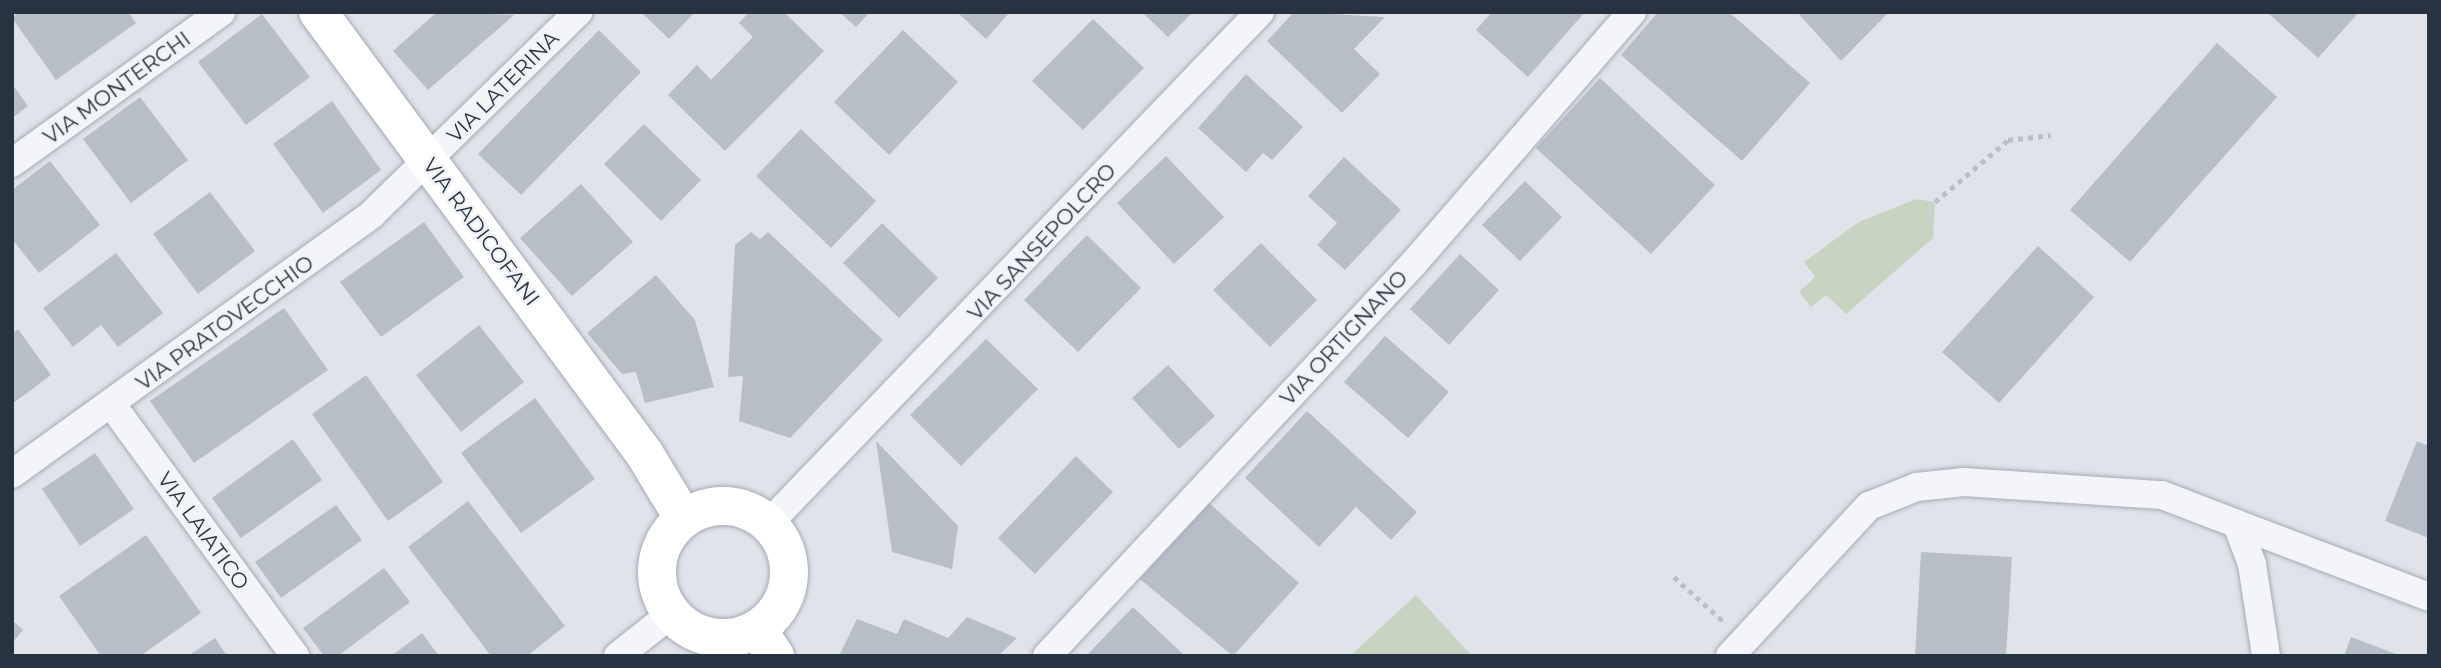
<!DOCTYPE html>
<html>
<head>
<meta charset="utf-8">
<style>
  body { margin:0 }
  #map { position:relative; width:2441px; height:668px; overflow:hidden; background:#e0e4ea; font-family:Montserrat,sans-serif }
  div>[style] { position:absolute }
  .green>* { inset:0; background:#c7d4c1 }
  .building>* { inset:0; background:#b7bec7 }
  .path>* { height:4.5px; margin-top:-2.25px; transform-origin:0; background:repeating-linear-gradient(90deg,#babfc5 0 5px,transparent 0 10px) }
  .roads { filter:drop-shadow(0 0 2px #a5abb4) drop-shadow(0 0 2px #a5abb4) }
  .street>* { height:28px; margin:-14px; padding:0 14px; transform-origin:14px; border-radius:14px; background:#f3f5f8 }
  .secondary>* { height:38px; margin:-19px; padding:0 19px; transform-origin:19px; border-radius:19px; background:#fff }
  .secondary>.ring { margin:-19px; padding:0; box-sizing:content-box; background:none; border:38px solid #fff; border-radius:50% }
  span { translate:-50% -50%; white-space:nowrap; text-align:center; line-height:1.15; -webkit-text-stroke:5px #f0f3f7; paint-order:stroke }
  .street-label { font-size:21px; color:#283342 }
  .frame { position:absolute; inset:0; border:14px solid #283342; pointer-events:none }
</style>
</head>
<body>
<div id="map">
  <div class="green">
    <i style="clip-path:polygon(1916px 199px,1935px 202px,1933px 238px,1846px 314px,1826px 295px,1811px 307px,1799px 292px,1815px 277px,1804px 262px,1859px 222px)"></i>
    <i style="clip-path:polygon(1416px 595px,1472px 656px,1350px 656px)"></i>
  </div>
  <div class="building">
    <i style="clip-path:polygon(19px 12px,128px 12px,136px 23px,56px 80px,12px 18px)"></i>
    <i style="clip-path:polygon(437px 12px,514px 15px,428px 90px,393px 51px)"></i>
    <i style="clip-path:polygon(641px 12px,695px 12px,669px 39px)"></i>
    <i style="clip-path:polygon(749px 12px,784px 12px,824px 51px,725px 151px,668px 95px,697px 65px,711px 80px,753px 37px,739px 23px)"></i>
    <i style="clip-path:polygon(839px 12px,870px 12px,856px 27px)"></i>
    <i style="clip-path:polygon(957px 12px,1010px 12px,986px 39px)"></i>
    <i style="clip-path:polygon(1142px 12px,1193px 12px,1168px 37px)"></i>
    <i style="clip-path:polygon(1294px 12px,1385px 17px,1354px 49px,1380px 74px,1342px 113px,1267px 41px)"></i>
    <i style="clip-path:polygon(1492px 12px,1585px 12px,1528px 77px,1476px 30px)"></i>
    <i style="clip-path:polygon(1658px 12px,1729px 12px,1810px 83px,1742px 161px,1621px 55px)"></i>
    <i style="clip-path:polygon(1797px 12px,1889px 12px,1841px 61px)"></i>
    <i style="clip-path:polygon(2267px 12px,2359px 12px,2318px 58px)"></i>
    <i style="clip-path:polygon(262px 14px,310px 77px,246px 125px,198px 62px)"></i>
    <i style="clip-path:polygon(1093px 19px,1144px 68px,1083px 130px,1032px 81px)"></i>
    <i style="clip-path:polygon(599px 30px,641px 72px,521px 195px,478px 154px)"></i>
    <i style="clip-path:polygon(903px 30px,958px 82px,889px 155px,834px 102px)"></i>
    <i style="clip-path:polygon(2217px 43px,2277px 97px,2130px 262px,2070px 210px)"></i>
    <i style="clip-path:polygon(1246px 74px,1303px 127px,1272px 160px,1263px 153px,1246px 172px,1198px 128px)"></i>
    <i style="clip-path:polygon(1600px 78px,1715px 185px,1651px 254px,1536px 148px)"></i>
    <i style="clip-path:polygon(12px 84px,28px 106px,12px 118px)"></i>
    <i style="clip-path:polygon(140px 97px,188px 160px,131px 203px,83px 139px)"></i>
    <i style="clip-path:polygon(332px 101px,381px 170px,323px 213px,273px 144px)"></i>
    <i style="clip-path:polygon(644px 124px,701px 180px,661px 221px,604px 164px)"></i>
    <i style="clip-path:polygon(801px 129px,876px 201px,831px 248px,756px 176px)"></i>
    <i style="clip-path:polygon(1166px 156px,1224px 217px,1174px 264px,1117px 203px)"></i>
    <i style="clip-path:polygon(1344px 157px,1401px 210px,1345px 270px,1317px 245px,1337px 223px,1308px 196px)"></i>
    <i style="clip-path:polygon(50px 161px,100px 225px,39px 273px,12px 239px,12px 190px)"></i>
    <i style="clip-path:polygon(1525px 181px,1562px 217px,1520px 261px,1482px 225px)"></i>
    <i style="clip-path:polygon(581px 184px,633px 242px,572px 296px,520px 238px)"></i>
    <i style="clip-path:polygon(210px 192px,255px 251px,198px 294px,153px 234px)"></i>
    <i style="clip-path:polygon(424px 222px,464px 277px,381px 337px,340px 282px)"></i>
    <i style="clip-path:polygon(882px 223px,938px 278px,899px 318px,843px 263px)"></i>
    <i style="clip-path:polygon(751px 232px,760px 239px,768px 232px,883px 340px,790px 438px,739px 421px,743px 376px,728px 377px,735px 245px)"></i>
    <i style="clip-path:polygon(1087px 235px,1141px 288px,1078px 352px,1024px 300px)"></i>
    <i style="clip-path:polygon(1261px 243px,1317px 300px,1270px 347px,1213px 290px)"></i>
    <i style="clip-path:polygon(2038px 246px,2094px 297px,1999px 403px,1942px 352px)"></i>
    <i style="clip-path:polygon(116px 253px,163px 313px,118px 347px,101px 325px,73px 347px,43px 308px)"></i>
    <i style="clip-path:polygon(1460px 254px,1499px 290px,1449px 345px,1410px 309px)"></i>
    <i style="clip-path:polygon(656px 275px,695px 320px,714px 387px,645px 403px,636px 372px,622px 374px,587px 333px)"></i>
    <i style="clip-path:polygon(284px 308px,328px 370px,194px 463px,150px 401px)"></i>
    <i style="clip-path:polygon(479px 325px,524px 382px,461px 432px,416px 375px)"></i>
    <i style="clip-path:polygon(18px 329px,51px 375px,12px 404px,12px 334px)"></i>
    <i style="clip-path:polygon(1385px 336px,1449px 392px,1408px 438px,1344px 382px)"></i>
    <i style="clip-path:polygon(986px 339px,1038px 389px,961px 466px,910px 415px)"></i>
    <i style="clip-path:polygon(1168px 365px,1215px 416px,1179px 449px,1132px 398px)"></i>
    <i style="clip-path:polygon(366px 375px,443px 482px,388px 521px,312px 414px)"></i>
    <i style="clip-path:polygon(535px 398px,595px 479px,521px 533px,461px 453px)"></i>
    <i style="clip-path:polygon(1307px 411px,1417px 512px,1391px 540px,1356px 507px,1319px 547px,1245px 478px)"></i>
    <i style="clip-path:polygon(293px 439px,322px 480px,241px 538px,212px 498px)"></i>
    <i style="clip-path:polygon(876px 441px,958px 526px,952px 569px,892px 552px)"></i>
    <i style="clip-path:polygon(2417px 441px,2429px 446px,2429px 538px,2385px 521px)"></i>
    <i style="clip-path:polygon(95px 453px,134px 509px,80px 546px,42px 489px)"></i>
    <i style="clip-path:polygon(1076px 456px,1113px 492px,1035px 574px,998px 538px)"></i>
    <i style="clip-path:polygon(468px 501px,565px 626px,527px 656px,491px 656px,408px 547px)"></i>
    <i style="clip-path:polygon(1209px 503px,1299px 583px,1233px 656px,1140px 579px)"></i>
    <i style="clip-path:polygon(336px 505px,362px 540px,281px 598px,255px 562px)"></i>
    <i style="clip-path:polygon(146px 535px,201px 613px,140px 656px,101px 656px,59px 596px)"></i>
    <i style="clip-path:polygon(1921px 552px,2012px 557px,2006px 656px,1915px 656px)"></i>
    <i style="clip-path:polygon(384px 568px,410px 602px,338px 656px,324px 656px,303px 628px)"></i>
    <i style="clip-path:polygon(1133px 607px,1185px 656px,1086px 656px)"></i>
    <i style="clip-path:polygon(967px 617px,1017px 638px,998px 656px,839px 656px,857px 619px,897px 634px,904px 619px,948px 638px)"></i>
    <i style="clip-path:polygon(12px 620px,23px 630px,12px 643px)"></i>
    <i style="clip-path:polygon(422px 633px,439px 656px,391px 656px)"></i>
    <i style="clip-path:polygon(2351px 637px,2399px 655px,2399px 656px,2344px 656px)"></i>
    <i style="clip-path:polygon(215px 638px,227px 656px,188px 656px)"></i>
  </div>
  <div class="path">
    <i style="left:1935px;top:202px;width:96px;rotate:-40.3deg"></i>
    <i style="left:2008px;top:140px;width:43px;rotate:-6.6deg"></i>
    <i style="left:1674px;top:577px;width:66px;rotate:41.9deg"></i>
  </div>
  <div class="roads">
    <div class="street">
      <i style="left:12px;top:163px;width:258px;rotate:-35.8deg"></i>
      <i style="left:112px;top:405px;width:311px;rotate:53.9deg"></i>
      <i style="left:12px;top:474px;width:444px;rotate:-35.8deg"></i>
      <i style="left:372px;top:214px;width:289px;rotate:-44.4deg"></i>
      <i style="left:768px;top:524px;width:710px;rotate:-46.14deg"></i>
      <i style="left:2237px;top:524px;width:205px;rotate:20.8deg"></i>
      <i style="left:618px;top:656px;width:68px;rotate:-38.4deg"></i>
      <i style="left:1047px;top:656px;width:536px;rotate:-46.96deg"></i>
      <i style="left:1413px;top:264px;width:334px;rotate:-49deg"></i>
      <i style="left:1730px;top:656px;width:205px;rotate:-47.2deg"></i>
      <i style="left:1869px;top:506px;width:52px;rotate:-21.6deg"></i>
      <i style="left:1917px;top:487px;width:47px;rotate:-6.1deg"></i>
      <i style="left:1964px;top:482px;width:198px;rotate:3.8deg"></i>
      <i style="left:2162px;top:495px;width:80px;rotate:21.1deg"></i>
      <i style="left:2237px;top:524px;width:43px;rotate:69.4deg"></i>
      <i style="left:2252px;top:564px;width:93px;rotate:81.3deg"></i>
    </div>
    <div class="secondary">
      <i style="left:318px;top:12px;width:548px;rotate:53.53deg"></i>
      <i style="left:644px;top:453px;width:77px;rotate:58.8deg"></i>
      <i class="ring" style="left:657px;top:506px;width:94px;height:94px"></i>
      <i style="left:757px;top:629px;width:32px;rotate:56deg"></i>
    </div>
  </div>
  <div class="street-label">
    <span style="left:503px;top:87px;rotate:-45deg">VIA LATERINA</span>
    <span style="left:117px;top:88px;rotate:-36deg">VIA MONTERCHI</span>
    <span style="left:481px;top:232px;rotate:53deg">VIA RADICOFANI</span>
    <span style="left:1042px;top:242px;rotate:-47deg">VIA SANSEPOLCRO</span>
    <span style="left:225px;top:323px;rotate:-36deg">VIA PRATOVECCHIO</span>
    <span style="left:1344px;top:338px;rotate:-47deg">VIA ORTIGNANO</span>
    <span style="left:203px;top:531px;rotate:54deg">VIA LAIATICO</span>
  </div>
  <div class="frame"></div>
</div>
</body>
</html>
